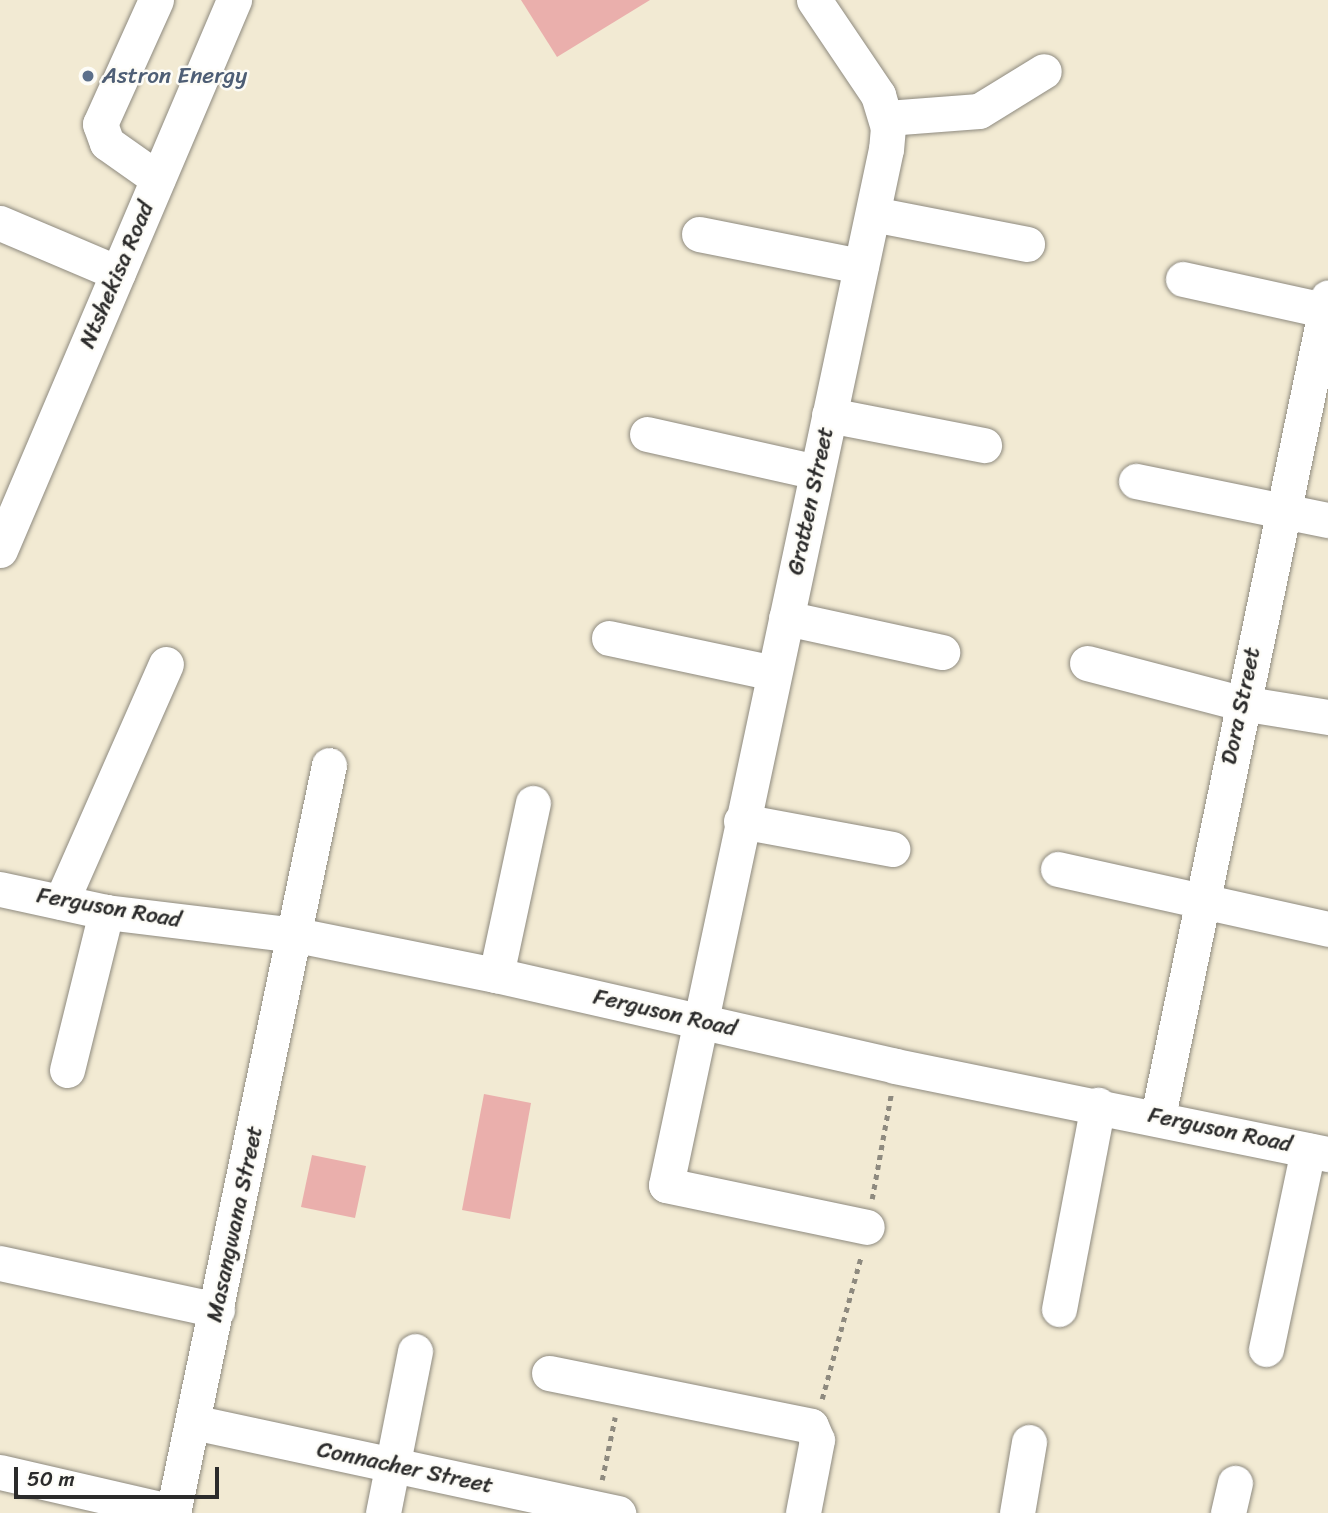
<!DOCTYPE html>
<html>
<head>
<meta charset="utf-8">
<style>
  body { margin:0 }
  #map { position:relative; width:1328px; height:1513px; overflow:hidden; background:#f2ead3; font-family:Sriracha,sans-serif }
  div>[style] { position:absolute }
  .building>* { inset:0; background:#eaafac }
  .path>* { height:4.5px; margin-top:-2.25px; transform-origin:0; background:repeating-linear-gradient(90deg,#8e8a7f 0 5px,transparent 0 10px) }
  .roads { filter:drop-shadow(0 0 2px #8e8a7f) drop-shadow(0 0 2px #8e8a7f) }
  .minor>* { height:35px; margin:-17.5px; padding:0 17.5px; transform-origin:17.5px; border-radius:17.5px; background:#fff }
  .dots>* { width:19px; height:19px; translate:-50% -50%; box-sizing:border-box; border:4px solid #fdfcf7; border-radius:50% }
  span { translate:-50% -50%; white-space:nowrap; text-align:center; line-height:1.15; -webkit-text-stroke:5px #fdfcf7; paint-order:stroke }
  .service-label { font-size:23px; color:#4e5e75 }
  .left { translate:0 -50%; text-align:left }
  .street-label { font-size:23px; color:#2b2b2b }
  .scale { position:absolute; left:14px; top:1467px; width:205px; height:32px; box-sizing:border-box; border:4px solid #2b2b2b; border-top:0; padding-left:9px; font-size:21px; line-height:24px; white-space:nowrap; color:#2b2b2b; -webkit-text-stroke:5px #fdfcf7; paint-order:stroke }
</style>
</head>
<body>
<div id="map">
  <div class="building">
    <i style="clip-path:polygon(521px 0,650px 0,557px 57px)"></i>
    <i style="clip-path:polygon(484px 1094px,531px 1103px,510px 1219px,462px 1210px)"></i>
    <i style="clip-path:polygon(312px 1155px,366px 1166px,355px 1218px,301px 1207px)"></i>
  </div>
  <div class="path">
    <i style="left:872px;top:1199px;width:107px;rotate:-79.7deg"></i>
    <i style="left:822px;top:1399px;width:148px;rotate:-74.7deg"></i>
    <i style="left:602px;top:1480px;width:64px;rotate:-78.3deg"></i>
  </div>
  <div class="roads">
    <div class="minor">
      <i style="left:156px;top:0;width:136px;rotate:114.3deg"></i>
      <i style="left:100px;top:124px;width:20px;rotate:70deg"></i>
      <i style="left:107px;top:143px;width:62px;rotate:35.2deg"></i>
      <i style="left:814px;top:0;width:115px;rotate:56deg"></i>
      <i style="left:878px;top:95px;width:34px;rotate:73deg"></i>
      <i style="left:888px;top:127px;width:22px;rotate:95deg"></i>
      <i style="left:886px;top:149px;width:1059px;rotate:101.99deg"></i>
      <i style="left:666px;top:1185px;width:205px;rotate:11.8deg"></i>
      <i style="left:887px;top:118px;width:92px;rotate:-4.4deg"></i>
      <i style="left:979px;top:111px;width:76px;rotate:-31.6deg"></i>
      <i style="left:873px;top:214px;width:157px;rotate:11deg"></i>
      <i style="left:0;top:223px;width:128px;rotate:23deg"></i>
      <i style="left:699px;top:234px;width:165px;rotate:11.2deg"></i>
      <i style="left:1183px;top:279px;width:148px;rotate:12.4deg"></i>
      <i style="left:829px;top:415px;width:158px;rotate:11deg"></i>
      <i style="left:647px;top:434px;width:174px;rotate:12.6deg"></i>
      <i style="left:1136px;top:481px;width:196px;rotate:11.5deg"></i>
      <i style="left:0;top:550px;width:598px;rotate:-66.95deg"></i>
      <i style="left:786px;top:618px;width:160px;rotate:12.3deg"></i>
      <i style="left:609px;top:638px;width:168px;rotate:12deg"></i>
      <i style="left:1087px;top:663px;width:159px;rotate:14.6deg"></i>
      <i style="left:1241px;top:703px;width:88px;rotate:9.1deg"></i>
      <i style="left:741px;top:821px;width:154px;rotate:10.5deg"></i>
      <i style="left:1058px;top:869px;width:277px;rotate:12.5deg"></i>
      <i style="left:0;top:889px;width:108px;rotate:12.2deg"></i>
      <i style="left:106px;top:912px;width:192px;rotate:6.9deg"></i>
      <i style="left:297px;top:935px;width:203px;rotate:11.4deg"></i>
      <i style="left:496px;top:975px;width:409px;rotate:12.8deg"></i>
      <i style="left:895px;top:1066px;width:442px;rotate:11.5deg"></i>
      <i style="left:61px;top:902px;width:260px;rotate:-66.2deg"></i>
      <i style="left:496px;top:975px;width:176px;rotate:-77.9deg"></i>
      <i style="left:67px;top:1070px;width:163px;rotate:-76.1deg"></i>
      <i style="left:1158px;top:1116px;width:836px;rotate:-78.27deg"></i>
      <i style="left:0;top:1263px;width:222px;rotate:12.2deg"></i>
      <i style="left:1059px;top:1309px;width:208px;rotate:-79.2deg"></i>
      <i style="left:1266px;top:1349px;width:203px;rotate:-78.1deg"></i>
      <i style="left:549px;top:1373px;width:267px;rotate:11.4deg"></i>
      <i style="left:811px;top:1426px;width:15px;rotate:67deg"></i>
      <i style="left:817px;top:1440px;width:74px;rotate:100.9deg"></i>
      <i style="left:193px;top:1422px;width:435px;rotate:12.1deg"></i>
      <i style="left:0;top:1472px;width:178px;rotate:13deg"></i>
      <i style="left:173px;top:1513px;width:764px;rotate:-78.22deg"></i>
      <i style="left:383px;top:1513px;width:165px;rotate:-78.8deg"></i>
      <i style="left:1017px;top:1513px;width:72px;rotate:-80.4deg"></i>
      <i style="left:1228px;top:1513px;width:31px;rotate:-77deg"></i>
    </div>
  </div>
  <div class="dots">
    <i style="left:88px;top:76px;background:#5c6f8a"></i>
  </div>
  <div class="service-label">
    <span class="left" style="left:102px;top:76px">Astron Energy</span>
  </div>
  <div class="street-label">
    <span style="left:117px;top:275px;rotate:-67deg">Ntshekisa Road</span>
    <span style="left:811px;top:501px;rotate:-78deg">Gratten Street</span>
    <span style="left:1241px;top:706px;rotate:-78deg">Dora Street</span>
    <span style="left:109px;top:908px;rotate:10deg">Ferguson Road</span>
    <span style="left:665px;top:1013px;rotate:13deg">Ferguson Road</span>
    <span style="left:1220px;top:1130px;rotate:12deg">Ferguson Road</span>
    <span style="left:235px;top:1224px;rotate:-78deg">Masangwana Street</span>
    <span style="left:405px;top:1468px;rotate:12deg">Connacher Street</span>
  </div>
  <div class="scale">50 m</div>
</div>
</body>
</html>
